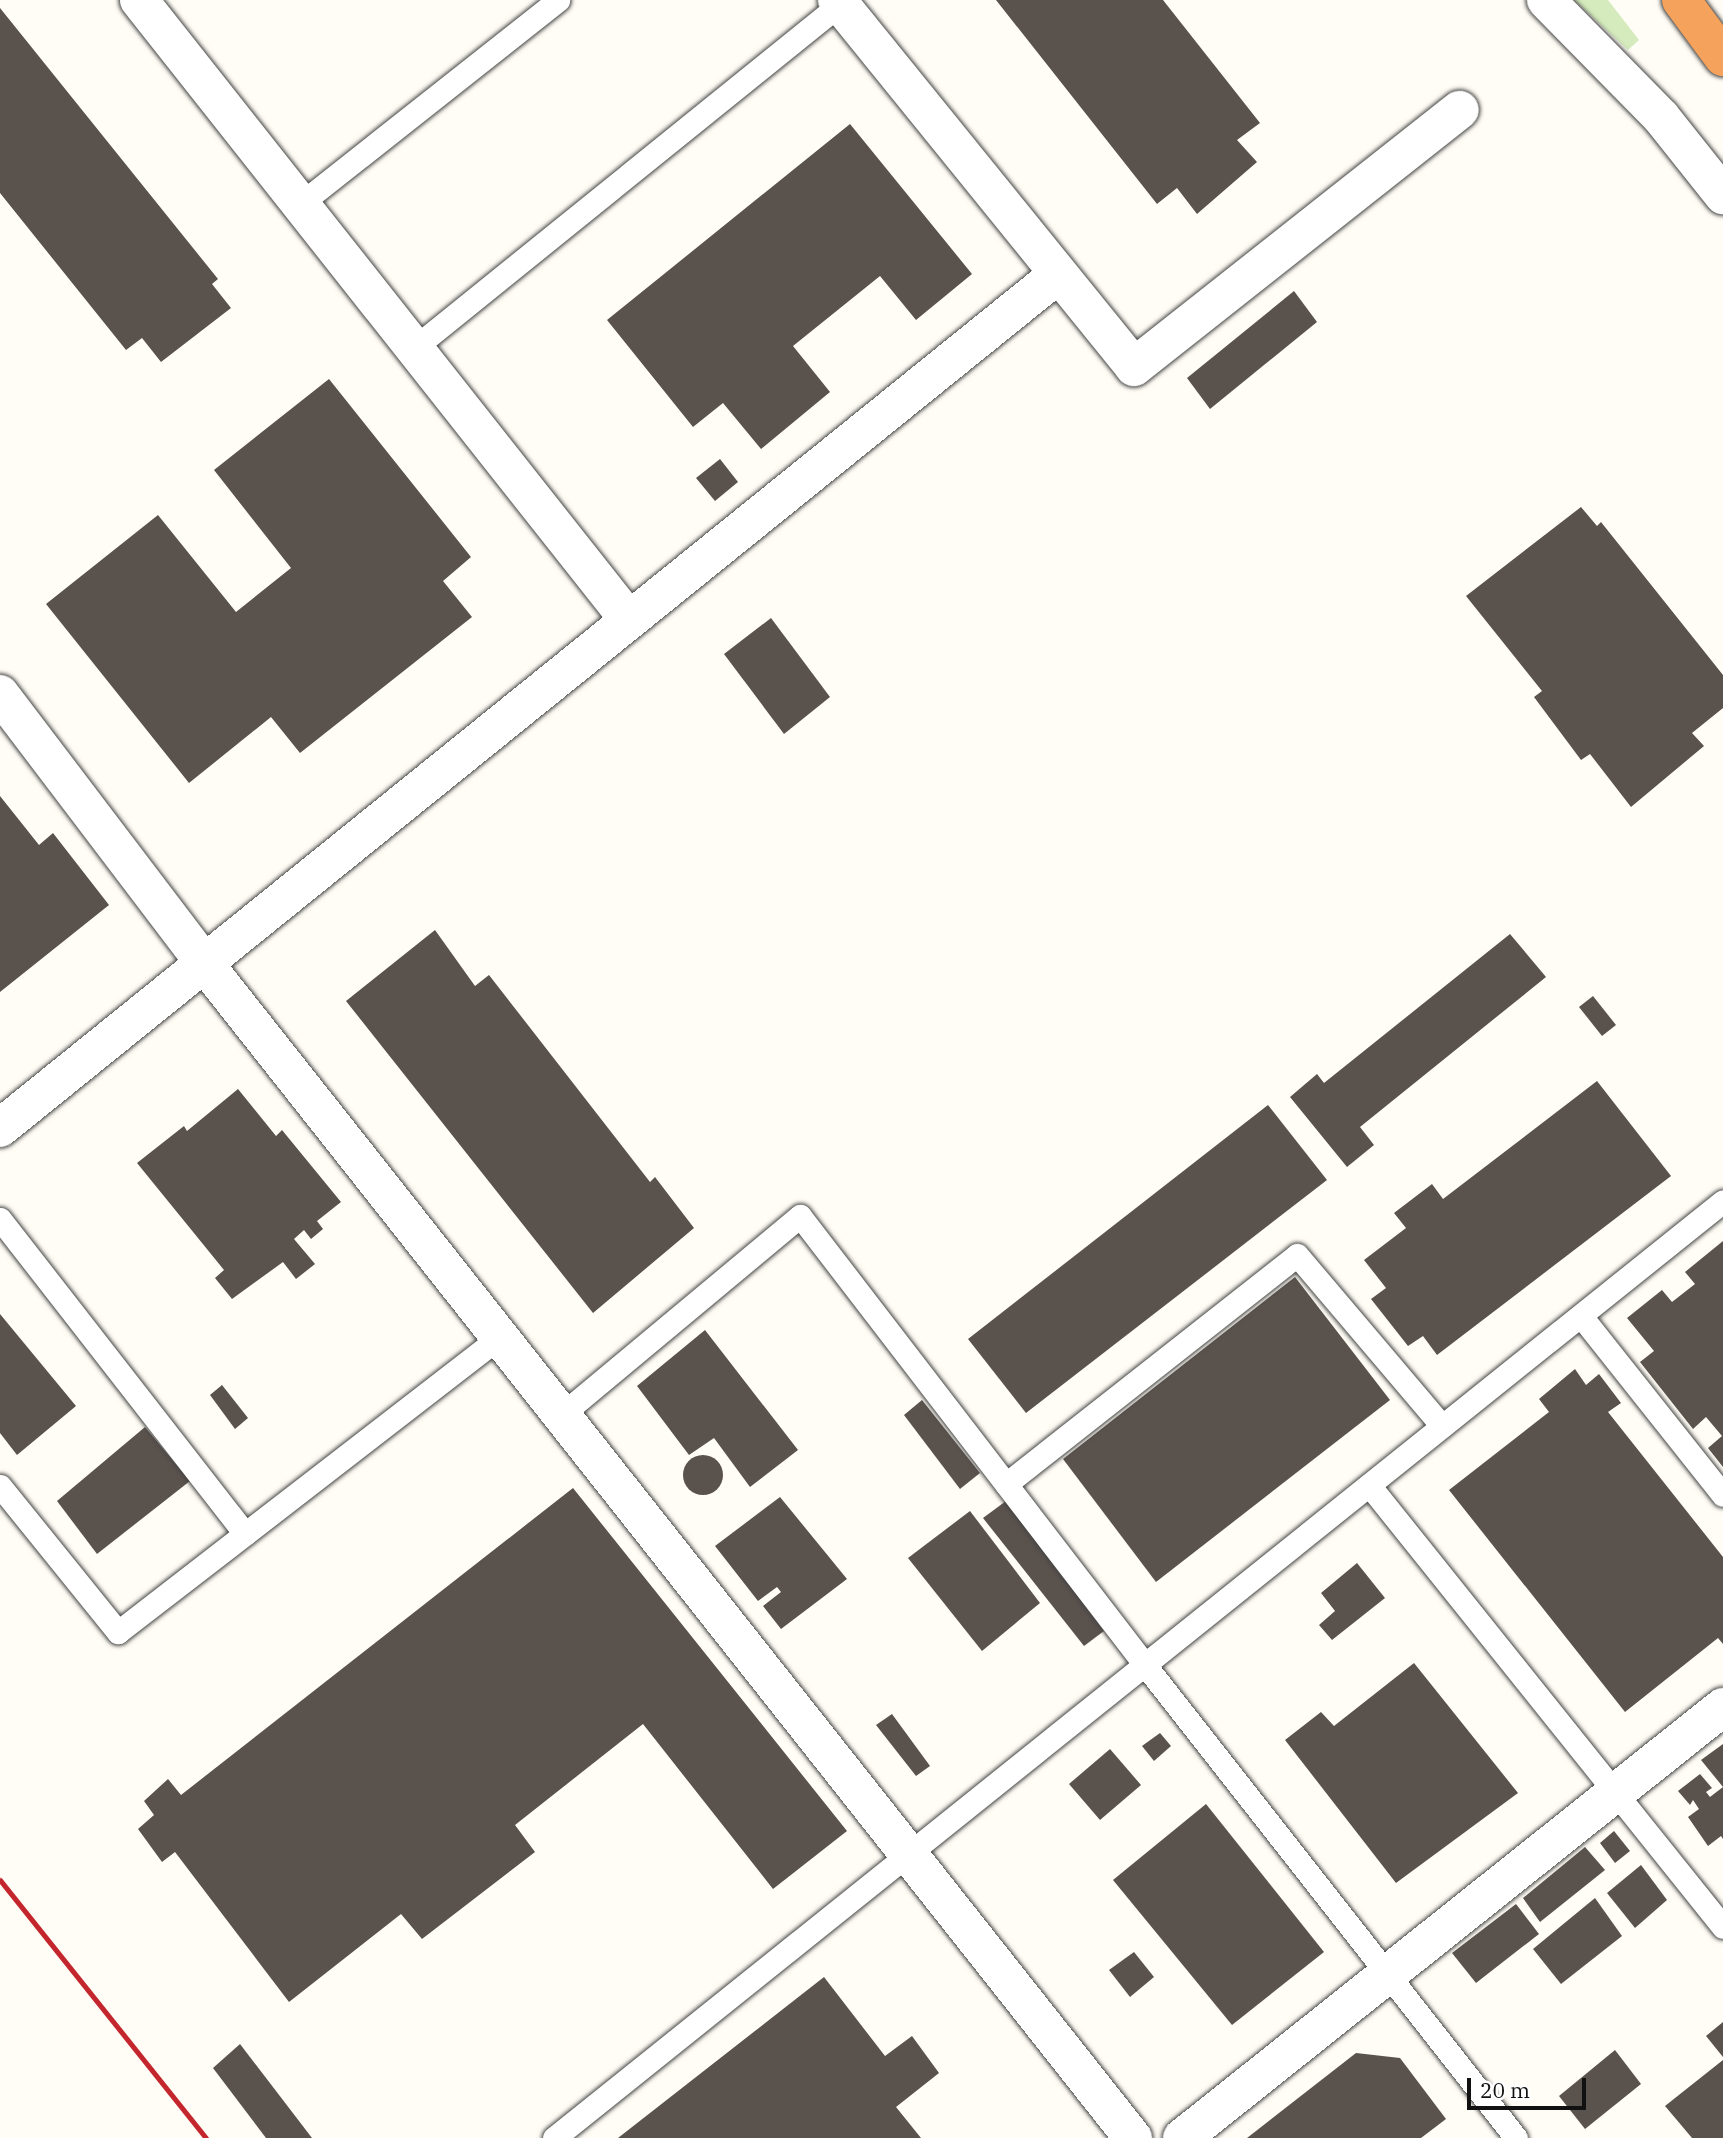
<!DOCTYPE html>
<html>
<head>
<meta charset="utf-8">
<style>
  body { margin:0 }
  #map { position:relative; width:1723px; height:2138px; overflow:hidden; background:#fffdf5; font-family:"IBM Plex Serif",serif }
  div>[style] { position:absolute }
  .green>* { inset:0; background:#d5ebbd }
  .building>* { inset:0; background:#5a524d }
  .round { border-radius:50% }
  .roads { filter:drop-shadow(0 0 2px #444) drop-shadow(0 0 2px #444) }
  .service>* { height:23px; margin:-11.5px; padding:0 11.5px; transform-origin:11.5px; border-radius:11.5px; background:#fff }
  .minor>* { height:38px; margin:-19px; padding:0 19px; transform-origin:19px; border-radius:19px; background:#fff }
  .tertiary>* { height:38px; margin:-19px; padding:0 19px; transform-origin:19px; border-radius:19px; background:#fff }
  .motorway>* { height:38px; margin:-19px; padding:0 19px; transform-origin:19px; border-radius:19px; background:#f5a25d }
  .rail>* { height:5px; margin:-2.5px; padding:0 2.5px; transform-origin:2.5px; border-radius:2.5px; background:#c4262e }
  span { translate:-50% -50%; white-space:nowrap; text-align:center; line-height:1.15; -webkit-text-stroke:7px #fff; paint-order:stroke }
  .scale { position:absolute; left:1467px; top:2078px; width:119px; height:32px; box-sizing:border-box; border:4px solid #111; border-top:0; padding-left:9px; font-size:21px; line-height:24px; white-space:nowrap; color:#111; -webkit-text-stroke:5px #fff; paint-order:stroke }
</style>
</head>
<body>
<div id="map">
  <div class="green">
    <i style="clip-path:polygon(1574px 0,1608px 0,1639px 40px,1628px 50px)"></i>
  </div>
  <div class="building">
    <i style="clip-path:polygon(996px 0,1163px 0,1260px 123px,1237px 140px,1257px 162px,1197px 214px,1177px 188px,1157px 204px)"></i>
    <i style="clip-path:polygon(0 8px,218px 279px,212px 284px,231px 308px,161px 362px,142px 338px,126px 350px,0 193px)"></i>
    <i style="clip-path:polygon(850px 124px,972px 274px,916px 320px,880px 276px,793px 346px,830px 392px,761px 449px,723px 403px,693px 427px,607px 320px)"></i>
    <i style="clip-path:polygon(1294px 291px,1317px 322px,1210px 409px,1187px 378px)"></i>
    <i style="clip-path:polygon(329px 379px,471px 557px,443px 581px,472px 617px,300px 753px,271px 717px,189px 783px,46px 604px,158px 515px,236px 612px,291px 568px,214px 470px)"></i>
    <i style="clip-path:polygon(720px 459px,738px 482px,715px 501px,696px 478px)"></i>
    <i style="clip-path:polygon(1581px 507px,1597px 526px,1601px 522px,1723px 675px,1723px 708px,1692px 733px,1704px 746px,1631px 807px,1590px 754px,1581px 760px,1534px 697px,1542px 691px,1466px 596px)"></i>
    <i style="clip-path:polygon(771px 618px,830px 697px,784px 734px,724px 654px)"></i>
    <i style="clip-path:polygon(0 796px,39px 845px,53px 833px,109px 905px,0 992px)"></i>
    <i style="clip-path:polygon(435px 930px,475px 986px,489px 975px,650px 1182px,655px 1177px,694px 1228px,593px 1313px,346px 1001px)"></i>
    <i style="clip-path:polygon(1510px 934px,1546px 977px,1360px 1127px,1374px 1145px,1347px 1167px,1290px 1097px,1317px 1074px,1324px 1083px)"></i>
    <i style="clip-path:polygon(1593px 996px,1616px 1025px,1602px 1036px,1579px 1007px)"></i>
    <i style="clip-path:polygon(1597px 1081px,1671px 1176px,1437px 1355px,1423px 1336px,1408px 1346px,1371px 1299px,1386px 1288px,1364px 1260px,1406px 1228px,1394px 1213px,1432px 1184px,1443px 1199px)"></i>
    <i style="clip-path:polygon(238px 1089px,276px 1136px,282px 1130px,341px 1202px,317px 1221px,323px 1229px,311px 1239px,304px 1230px,294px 1239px,315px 1264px,296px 1279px,283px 1262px,232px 1299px,215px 1278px,224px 1270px,137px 1163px,184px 1126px,187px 1131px)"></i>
    <i style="clip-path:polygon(1268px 1105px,1327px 1180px,1026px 1413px,968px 1339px)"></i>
    <i style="clip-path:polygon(1723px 1241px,1723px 1467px,1708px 1448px,1722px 1436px,1706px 1417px,1693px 1429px,1640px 1362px,1654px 1351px,1627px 1318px,1662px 1290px,1672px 1302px,1695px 1284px,1685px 1272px)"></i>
    <i style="clip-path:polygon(1295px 1277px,1390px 1400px,1156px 1582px,1063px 1459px)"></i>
    <i style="clip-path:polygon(0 1314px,76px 1406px,17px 1455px,0 1433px)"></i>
    <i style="clip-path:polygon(705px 1330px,798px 1450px,750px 1487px,714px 1438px,689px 1455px,637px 1386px)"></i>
    <i style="clip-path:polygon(1575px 1369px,1586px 1385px,1599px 1374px,1621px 1403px,1608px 1412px,1723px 1557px,1723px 1644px,1718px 1638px,1625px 1712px,1449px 1490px,1549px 1412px,1539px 1399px)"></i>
    <i style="clip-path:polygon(222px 1385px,248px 1418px,235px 1429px,210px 1395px)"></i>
    <i style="clip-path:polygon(922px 1400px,980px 1473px,960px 1489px,904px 1415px)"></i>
    <i style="clip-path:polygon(145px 1427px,190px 1481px,97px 1554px,57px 1501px)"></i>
    <i class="round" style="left:683px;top:1455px;width:40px;height:40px"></i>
    <i style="clip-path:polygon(573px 1488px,847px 1831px,773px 1889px,643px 1724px,515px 1825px,535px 1852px,422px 1939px,401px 1914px,289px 2002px,175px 1852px,162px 1862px,138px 1829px,154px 1815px,144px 1801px,168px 1779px,181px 1795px)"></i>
    <i style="clip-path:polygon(780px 1497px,847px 1579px,781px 1629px,763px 1606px,781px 1592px,777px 1587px,758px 1601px,715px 1546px)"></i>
    <i style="clip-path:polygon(1006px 1501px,1104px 1631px,1084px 1646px,983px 1518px)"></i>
    <i style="clip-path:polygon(970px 1511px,1040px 1603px,982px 1651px,908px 1558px)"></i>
    <i style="clip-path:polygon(1357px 1563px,1385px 1598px,1332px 1640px,1319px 1625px,1335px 1611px,1321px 1593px)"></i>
    <i style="clip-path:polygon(1414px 1663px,1518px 1793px,1396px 1883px,1285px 1740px,1321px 1712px,1334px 1726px)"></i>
    <i style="clip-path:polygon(892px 1714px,930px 1766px,916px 1776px,876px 1725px)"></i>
    <i style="clip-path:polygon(1160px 1733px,1171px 1746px,1154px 1761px,1142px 1746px)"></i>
    <i style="clip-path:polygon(1723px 1744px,1723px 1839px,1721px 1836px,1708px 1846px,1688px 1817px,1699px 1809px,1693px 1800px,1690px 1805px,1678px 1791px,1700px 1774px,1712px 1788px,1706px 1792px,1710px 1797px,1723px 1787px,1701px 1760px)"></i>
    <i style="clip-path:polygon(1110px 1749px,1141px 1785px,1100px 1820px,1069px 1784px)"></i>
    <i style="clip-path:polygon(1206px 1804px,1324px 1952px,1232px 2025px,1113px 1880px)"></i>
    <i style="clip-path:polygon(1614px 1831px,1630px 1851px,1615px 1863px,1600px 1843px)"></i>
    <i style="clip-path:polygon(1585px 1847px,1605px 1870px,1540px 1922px,1523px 1898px)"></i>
    <i style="clip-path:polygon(1641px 1865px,1667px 1900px,1635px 1928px,1607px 1893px)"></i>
    <i style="clip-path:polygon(1595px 1898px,1622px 1936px,1561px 1984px,1533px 1949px)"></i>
    <i style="clip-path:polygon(1516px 1904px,1539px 1934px,1476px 1983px,1452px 1953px)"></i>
    <i style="clip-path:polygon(1134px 1952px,1154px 1977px,1130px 1997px,1109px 1970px)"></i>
    <i style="clip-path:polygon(824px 1977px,885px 2056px,912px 2036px,939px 2073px,896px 2107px,921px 2138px,618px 2138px)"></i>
    <i style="clip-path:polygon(1723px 2022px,1723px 2057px,1706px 2036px)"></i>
    <i style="clip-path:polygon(240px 2044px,312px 2138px,266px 2138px,213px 2068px)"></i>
    <i style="clip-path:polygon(1615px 2050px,1641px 2084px,1585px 2129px,1559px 2096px)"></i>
    <i style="clip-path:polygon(1356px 2053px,1400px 2058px,1446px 2119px,1421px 2138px,1247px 2138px)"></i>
    <i style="clip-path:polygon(1723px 2060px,1723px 2138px,1692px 2138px,1665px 2106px)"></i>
  </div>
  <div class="roads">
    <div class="service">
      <i style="left:300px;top:204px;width:329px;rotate:-38.3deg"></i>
      <i style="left:414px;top:348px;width:548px;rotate:-38.92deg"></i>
      <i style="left:0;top:1219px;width:399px;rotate:52.1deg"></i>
      <i style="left:1581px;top:1316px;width:228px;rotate:51.6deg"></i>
      <i style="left:561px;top:1415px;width:311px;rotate:-39.8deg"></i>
      <i style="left:800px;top:1216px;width:566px;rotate:52.46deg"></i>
      <i style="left:1145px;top:1665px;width:601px;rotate:51.89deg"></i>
      <i style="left:1006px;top:1484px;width:370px;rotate:-38.2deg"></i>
      <i style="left:1297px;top:1255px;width:224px;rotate:49.7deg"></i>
      <i style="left:1369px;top:1485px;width:566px;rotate:51.31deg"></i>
      <i style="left:0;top:1486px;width:188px;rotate:51.1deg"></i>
      <i style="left:118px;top:1632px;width:483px;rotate:-37.7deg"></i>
      <i style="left:554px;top:2138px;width:1498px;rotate:-38.71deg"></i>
    </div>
    <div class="minor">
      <i style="left:139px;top:0;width:790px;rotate:51.68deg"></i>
      <i style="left:837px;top:0;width:472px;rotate:51deg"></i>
      <i style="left:1134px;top:367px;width:415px;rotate:-38.3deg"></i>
      <i style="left:0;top:694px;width:338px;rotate:52.8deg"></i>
      <i style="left:204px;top:963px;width:1498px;rotate:51.67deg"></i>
      <i style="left:0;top:1128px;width:1358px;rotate:-38.9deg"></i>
      <i style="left:1182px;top:2138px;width:692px;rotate:-38.54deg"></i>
    </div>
    <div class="tertiary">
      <i style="left:1546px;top:0;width:164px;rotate:45.5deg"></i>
      <i style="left:1661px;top:117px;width:100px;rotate:51.5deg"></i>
    </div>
    <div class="motorway">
      <i style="left:1681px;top:0;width:71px;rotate:53.6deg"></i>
    </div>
  </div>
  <div class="rail">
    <i style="left:0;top:1880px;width:330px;rotate:51.4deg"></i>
  </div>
  <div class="scale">20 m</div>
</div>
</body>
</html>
